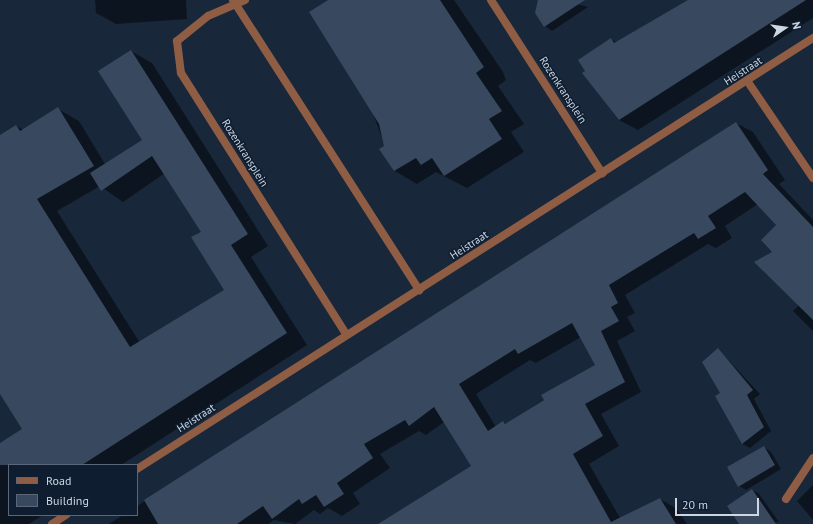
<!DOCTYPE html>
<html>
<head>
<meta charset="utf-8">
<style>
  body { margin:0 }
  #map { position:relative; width:813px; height:524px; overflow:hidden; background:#18273a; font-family:"PT Sans",sans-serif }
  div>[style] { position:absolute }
  .shadow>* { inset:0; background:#0007 }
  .building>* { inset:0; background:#38485e }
  .lane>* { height:8px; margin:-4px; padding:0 4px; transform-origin:4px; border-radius:4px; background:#8f5d43 }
  .street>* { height:8px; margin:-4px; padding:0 4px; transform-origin:4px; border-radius:4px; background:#8f5d43 }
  span { translate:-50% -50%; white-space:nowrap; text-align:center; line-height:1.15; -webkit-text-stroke:3px #0f1d30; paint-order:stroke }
  .street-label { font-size:11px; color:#cdd7e4 }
  .legend { position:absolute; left:8px; top:464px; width:130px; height:52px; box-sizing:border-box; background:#0f1d30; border:1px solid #5b6778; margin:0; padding:5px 7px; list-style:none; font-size:12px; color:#cdd7e4 }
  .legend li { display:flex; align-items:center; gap:8px; height:20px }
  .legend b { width:20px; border:1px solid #5b6778 }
  .north { position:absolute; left:765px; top:8px; width:40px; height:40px; -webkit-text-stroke:3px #0f1d30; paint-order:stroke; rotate:77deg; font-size:11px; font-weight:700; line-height:16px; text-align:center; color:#cdd7e4 }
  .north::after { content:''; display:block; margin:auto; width:14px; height:18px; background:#cdd7e4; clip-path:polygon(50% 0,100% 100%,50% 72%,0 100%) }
  .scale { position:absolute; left:675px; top:498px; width:84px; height:18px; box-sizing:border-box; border:2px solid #cdd7e4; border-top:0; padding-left:5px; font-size:12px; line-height:14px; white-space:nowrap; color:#cdd7e4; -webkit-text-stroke:3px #0f1d30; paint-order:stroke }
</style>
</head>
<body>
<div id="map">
  <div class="shadow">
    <i style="clip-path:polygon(95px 0,186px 0,187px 19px,116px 24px,96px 13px)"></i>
    <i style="clip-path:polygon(329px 0,454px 0,503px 72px,506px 80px,498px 86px,524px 124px,511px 132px,524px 152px,467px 188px,436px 172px,417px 184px,395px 171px)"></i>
    <i style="clip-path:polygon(539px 0,562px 0,588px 7px,552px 31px,545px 26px)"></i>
    <i style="clip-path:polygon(690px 0,813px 0,813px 18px,638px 130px,619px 120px,584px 74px,611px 39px,616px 42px)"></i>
    <i style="clip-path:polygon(evenodd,131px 51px,152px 63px,268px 246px,251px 257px,307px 345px,121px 465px,9px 465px,9px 515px,43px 515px,29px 524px,0 524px,0 457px,23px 430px,0 392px,0 136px,16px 126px,24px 130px,58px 109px,79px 121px,105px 164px,143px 140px,131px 51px,165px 173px,202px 232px,225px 290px,140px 343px,57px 211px,100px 186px,123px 202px,165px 173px)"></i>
    <i style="clip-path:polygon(evenodd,736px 123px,753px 132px,785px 180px,779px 184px,813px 220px,813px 331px,793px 311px,799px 305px,773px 252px,777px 225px,758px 204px,725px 226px,732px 238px,716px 248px,708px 244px,625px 295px,635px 313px,627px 317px,635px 331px,617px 341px,641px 392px,601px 414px,619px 446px,589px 464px,620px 518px,660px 499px,677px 509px,687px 524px,384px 524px,472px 466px,444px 422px,426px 435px,419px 431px,380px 454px,390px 468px,353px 493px,360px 504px,342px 516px,328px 508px,320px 514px,314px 510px,295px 524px,274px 520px,268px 524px,109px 524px,123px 515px,137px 515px,137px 506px,736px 123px,581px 337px,596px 365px,507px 424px,503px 422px,496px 427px,476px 394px,530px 360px,536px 363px,581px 337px)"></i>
    <i style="clip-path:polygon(718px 349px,760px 394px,754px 399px,771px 431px,750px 448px,743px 444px,717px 397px,721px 393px)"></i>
    <i style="clip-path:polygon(764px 447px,771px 452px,781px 469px,746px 490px,739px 486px)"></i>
    <i style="clip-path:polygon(813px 485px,813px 520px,797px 501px)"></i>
    <i style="clip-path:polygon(752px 490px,759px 494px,779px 522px,740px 524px)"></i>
  </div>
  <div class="building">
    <i style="clip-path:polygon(328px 0,440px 0,484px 67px,476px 73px,502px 111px,489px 119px,502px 139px,444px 176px,432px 158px,421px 165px,416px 158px,394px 171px,379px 149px,384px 146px,379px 124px,309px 12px)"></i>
    <i style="clip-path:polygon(538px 0,585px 0,544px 27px,535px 13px)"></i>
    <i style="clip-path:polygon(688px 0,806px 0,619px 120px,582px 73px,585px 71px,578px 60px,611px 38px,614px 43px)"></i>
    <i style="clip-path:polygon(131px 50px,248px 234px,231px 245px,287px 333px,82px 465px,0 465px,0 443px,22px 429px,0 394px,0 135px,16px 125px,20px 131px,58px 107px,94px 166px,37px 199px,130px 347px,224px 290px,191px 237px,201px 232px,152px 156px,101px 191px,90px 173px,142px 140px,98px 71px)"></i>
    <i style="clip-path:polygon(evenodd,736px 122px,768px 170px,763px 174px,813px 227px,813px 320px,754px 262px,772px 252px,761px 240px,776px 225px,745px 192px,708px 216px,716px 228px,698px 239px,694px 233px,609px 285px,618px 303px,611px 307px,619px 321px,601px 331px,625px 382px,585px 404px,603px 436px,573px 454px,611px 522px,660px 498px,676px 524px,378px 524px,471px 466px,434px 407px,409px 426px,405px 420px,364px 444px,373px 458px,337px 483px,344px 494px,324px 507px,316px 495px,302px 504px,299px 499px,272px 519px,263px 506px,237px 524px,158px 524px,144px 500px,736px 122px,572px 323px,595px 365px,541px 395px,544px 400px,505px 424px,503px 421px,488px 431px,459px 384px,515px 349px,518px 354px,572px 323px)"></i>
    <i style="clip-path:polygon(718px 348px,753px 390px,747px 395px,764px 427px,742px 444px,715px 396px,720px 393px,702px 362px)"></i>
    <i style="clip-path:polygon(764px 446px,775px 465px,738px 487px,727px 467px)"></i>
    <i style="clip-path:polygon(752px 489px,776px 524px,739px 524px,727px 506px)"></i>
  </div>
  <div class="lane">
    <i style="left:786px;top:499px;width:49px;rotate:-56.6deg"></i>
  </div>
  <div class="street">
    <i style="left:233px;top:0;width:345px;rotate:57.3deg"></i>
    <i style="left:245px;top:0;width:40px;rotate:156.6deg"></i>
    <i style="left:208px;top:16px;width:40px;rotate:141deg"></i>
    <i style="left:177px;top:41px;width:32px;rotate:83deg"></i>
    <i style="left:181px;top:73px;width:309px;rotate:57.7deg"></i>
    <i style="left:491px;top:0;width:206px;rotate:57.3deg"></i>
    <i style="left:748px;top:82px;width:116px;rotate:55.9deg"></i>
    <i style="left:137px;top:469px;width:802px;rotate:-32.52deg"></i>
    <i style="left:52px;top:524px;width:17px;rotate:-33deg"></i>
  </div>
  <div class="street-label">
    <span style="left:743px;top:71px;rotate:-33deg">Heistraat</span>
    <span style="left:563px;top:90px;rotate:57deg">Rozenkransplein</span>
    <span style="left:245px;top:153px;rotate:58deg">Rozenkransplein</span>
    <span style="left:469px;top:245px;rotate:-33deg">Heistraat</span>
    <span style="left:196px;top:418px;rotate:-33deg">Heistraat</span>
  </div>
  <ul class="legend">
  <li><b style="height:5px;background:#8f5d43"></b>Road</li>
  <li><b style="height:11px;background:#38485e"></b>Building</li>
  </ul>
  <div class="north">N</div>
  <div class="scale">20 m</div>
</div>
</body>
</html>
